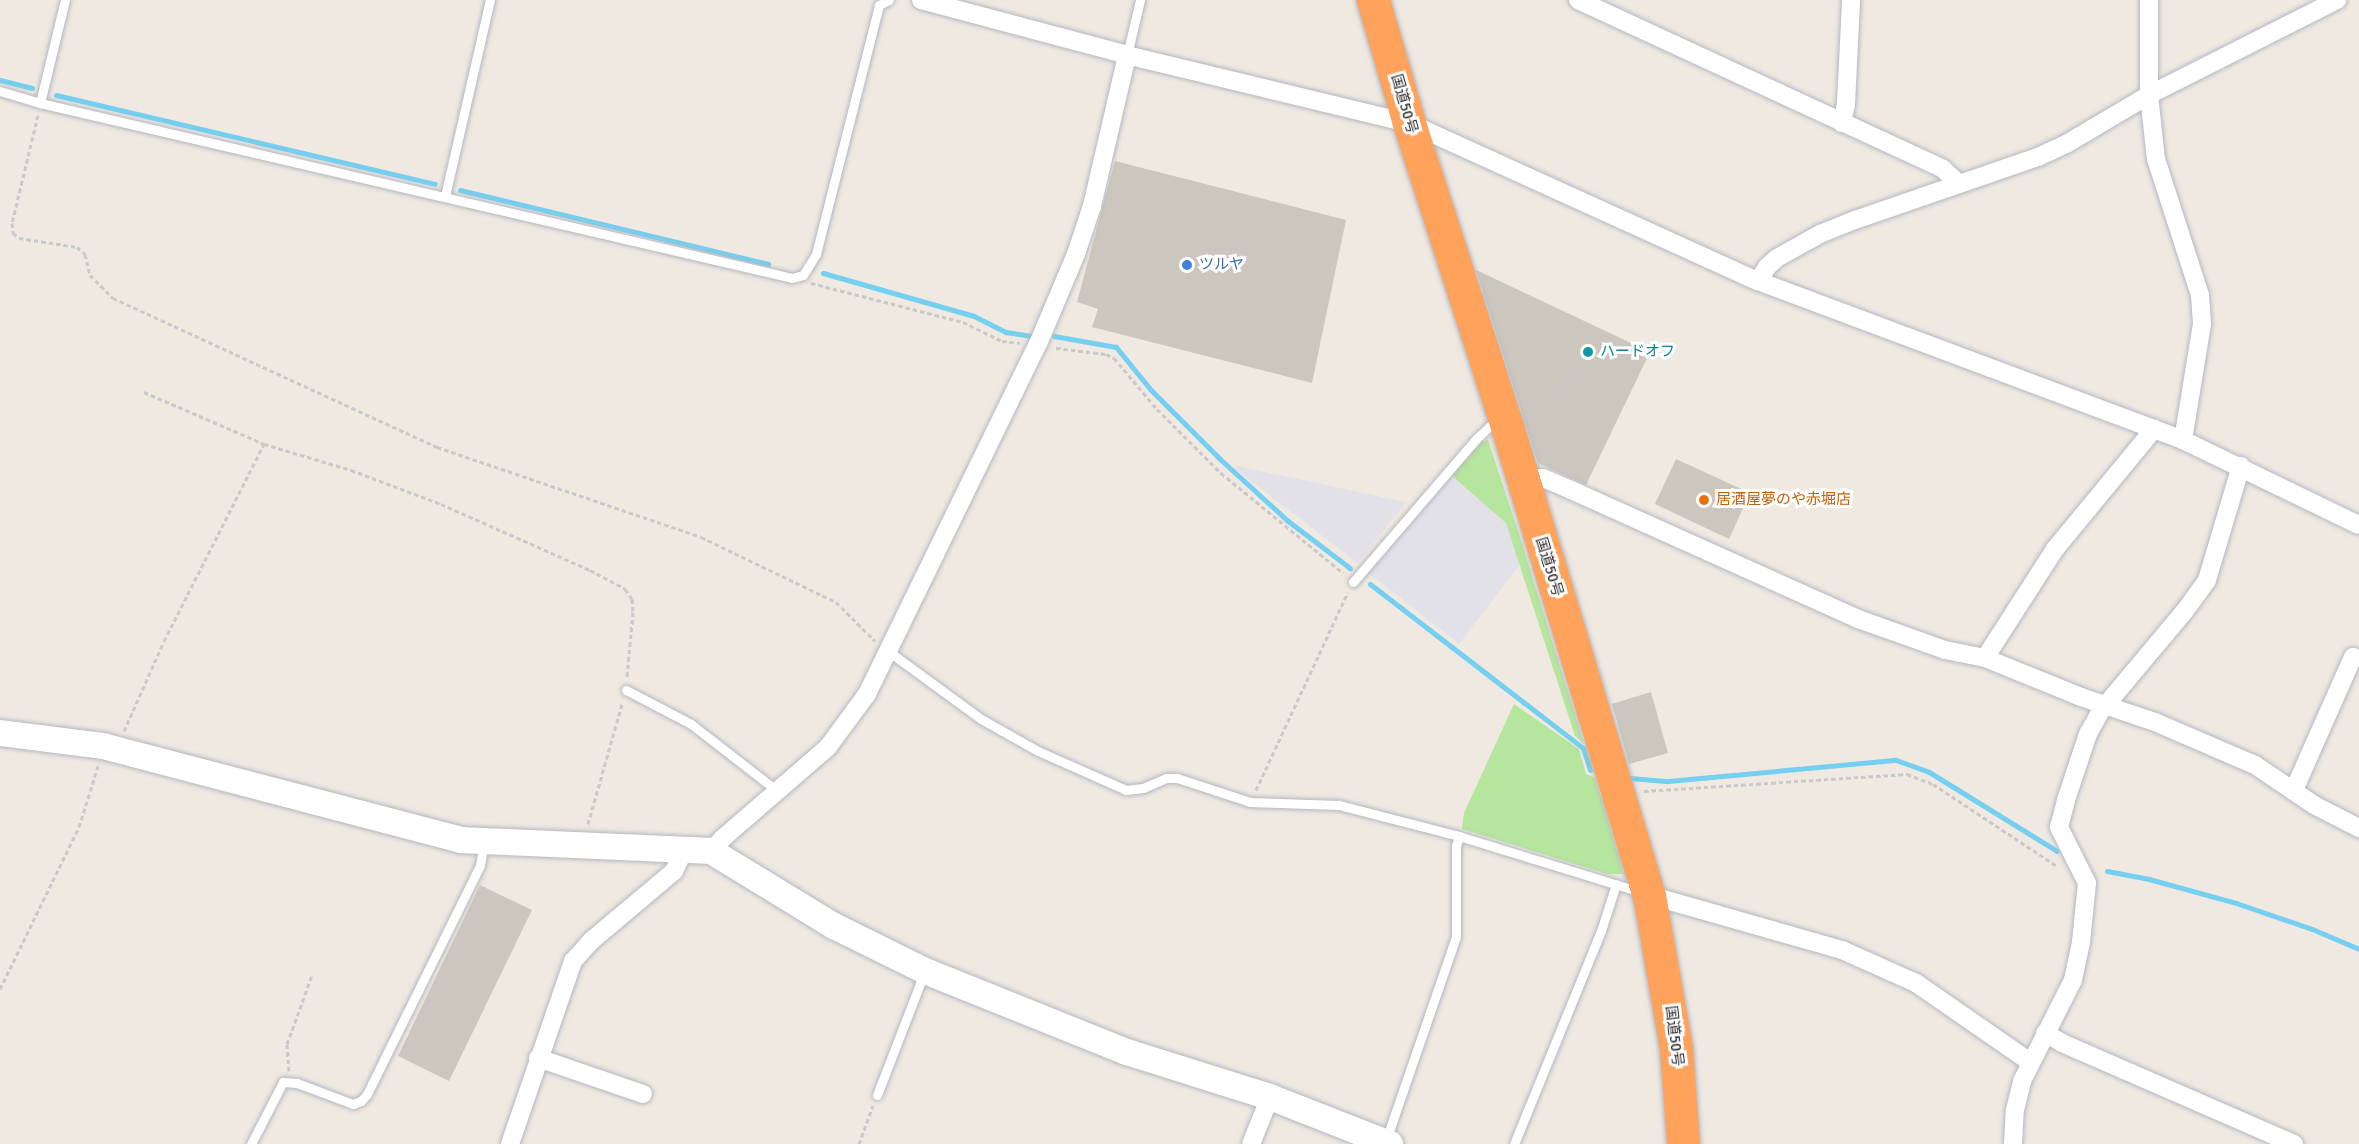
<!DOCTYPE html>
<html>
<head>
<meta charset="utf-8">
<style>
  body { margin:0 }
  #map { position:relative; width:2359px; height:1144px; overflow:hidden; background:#efe9e1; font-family:Signika,"Noto Sans JP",sans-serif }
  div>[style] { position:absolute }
  .industrial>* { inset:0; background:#e3e1e8 }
  .green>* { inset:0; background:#b6e59e }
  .stream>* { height:5px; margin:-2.5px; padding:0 2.5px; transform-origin:2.5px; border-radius:2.5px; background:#75cff0 }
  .building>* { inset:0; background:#cbc7bf }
  .path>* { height:3px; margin-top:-1.5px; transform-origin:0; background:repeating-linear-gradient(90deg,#c9c9c9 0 4.5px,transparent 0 7.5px) }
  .roads { filter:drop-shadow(0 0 2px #b4b7c1) drop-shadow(0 0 2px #b4b7c1) }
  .lane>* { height:9px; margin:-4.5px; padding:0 4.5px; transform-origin:4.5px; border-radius:4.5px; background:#fff }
  .street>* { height:18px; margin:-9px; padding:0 9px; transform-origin:9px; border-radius:9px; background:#fff }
  .secondary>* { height:26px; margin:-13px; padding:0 13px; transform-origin:13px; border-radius:13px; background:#fff }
  .highway>* { height:33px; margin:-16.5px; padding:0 16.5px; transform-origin:16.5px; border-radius:16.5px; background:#ffa35c }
  .dots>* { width:16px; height:16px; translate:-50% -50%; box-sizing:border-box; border:3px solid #fff; border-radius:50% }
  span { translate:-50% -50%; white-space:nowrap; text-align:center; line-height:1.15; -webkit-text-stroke:6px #fff; paint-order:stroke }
  .street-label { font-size:15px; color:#2e2e2e }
  .shop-label { font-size:15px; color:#366cbe }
  .left { translate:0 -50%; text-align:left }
  .culture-label { font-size:15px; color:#0d838f }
  .food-label { font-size:15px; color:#c56008 }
</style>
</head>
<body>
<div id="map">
  <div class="industrial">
    <i style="clip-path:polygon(1237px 466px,1406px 502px,1358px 563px,1235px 469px)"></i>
    <i style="clip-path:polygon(1451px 474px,1506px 523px,1520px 564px,1459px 644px,1366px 571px)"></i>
  </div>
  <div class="green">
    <i style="clip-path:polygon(1488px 440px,1519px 534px,1584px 744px,1575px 736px,1506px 523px,1451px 475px,1482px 442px)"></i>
    <i style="clip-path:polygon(1514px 704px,1579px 749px,1586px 774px,1595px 778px,1624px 874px,1607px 874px,1462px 829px,1464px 813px)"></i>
  </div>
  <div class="stream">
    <i style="left:0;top:80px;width:33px;rotate:14deg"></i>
    <i style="left:56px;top:95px;width:389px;rotate:13.2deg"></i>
    <i style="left:460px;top:190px;width:317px;rotate:13.5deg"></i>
    <i style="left:823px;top:273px;width:157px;rotate:15.9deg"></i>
    <i style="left:974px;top:316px;width:36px;rotate:27deg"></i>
    <i style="left:1006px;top:332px;width:24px;rotate:9deg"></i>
    <i style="left:1054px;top:336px;width:63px;rotate:10.1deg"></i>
    <i style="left:1116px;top:347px;width:55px;rotate:50.9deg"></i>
    <i style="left:1151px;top:390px;width:98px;rotate:45deg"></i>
    <i style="left:1220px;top:459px;width:92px;rotate:42.4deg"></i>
    <i style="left:1288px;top:521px;width:78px;rotate:37.2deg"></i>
    <i style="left:1370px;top:584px;width:269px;rotate:37.6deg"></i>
    <i style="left:1583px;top:748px;width:23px;rotate:72deg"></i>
    <i style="left:1630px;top:778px;width:38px;rotate:5deg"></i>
    <i style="left:1668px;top:781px;width:229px;rotate:-5.3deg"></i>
    <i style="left:1896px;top:760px;width:35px;rotate:20deg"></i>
    <i style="left:1929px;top:772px;width:150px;rotate:31.7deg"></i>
    <i style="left:2107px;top:871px;width:43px;rotate:10.8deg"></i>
    <i style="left:2149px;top:879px;width:90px;rotate:15.4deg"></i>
    <i style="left:2236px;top:903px;width:80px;rotate:18.9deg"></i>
    <i style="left:2312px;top:929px;width:51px;rotate:23.1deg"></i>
  </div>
  <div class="building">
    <i style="clip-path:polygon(1115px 161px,1346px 220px,1312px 383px,1092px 327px,1098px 309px,1077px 302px)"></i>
    <i style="clip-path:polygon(1476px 270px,1650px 352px,1586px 485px,1538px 463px)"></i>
    <i style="clip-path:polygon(1676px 459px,1750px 493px,1729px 539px,1655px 504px)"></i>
    <i style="clip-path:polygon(1651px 692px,1668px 753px,1629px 764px,1612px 704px)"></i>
    <i style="clip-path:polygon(480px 885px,532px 910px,449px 1081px,398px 1056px)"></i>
  </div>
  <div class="path">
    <i style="left:38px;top:115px;width:111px;rotate:103.5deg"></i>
    <i style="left:12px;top:223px;width:10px;rotate:84deg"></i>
    <i style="left:13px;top:233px;width:8px;rotate:40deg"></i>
    <i style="left:19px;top:238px;width:59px;rotate:8.8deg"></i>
    <i style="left:77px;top:247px;width:11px;rotate:41deg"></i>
    <i style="left:85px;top:254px;width:22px;rotate:77deg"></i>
    <i style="left:90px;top:275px;width:33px;rotate:45deg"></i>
    <i style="left:113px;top:298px;width:357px;rotate:24.7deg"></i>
    <i style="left:437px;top:447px;width:279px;rotate:18.8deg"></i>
    <i style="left:701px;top:537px;width:150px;rotate:25.7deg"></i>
    <i style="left:836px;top:602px;width:55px;rotate:45deg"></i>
    <i style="left:811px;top:283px;width:157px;rotate:14.4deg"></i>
    <i style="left:963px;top:322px;width:43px;rotate:26deg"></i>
    <i style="left:1002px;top:341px;width:18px;rotate:6deg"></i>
    <i style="left:1056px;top:348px;width:50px;rotate:6.8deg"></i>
    <i style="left:1106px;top:354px;width:9px;rotate:27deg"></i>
    <i style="left:1114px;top:358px;width:67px;rotate:49.9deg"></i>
    <i style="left:1157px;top:409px;width:91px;rotate:45deg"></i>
    <i style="left:1221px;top:473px;width:158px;rotate:39.3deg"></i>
    <i style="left:144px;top:392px;width:131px;rotate:23.4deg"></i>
    <i style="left:264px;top:444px;width:91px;rotate:16.6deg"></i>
    <i style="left:351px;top:470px;width:96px;rotate:20.7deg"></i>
    <i style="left:441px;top:504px;width:163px;rotate:23.9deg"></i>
    <i style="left:590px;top:570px;width:40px;rotate:28deg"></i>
    <i style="left:625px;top:589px;width:12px;rotate:55deg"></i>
    <i style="left:632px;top:599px;width:13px;rotate:86deg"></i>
    <i style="left:633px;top:612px;width:65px;rotate:95.3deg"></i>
    <i style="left:1558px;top:398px;width:32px;rotate:-66deg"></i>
    <i style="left:124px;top:731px;width:98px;rotate:-66deg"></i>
    <i style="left:164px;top:641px;width:221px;rotate:-63.1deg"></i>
    <i style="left:1256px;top:790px;width:218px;rotate:-65.1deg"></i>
    <i style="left:1644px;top:791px;width:264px;rotate:-3.7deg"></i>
    <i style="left:1907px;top:774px;width:28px;rotate:21deg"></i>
    <i style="left:1933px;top:784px;width:149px;rotate:33.5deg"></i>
    <i style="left:588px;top:824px;width:125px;rotate:-74.2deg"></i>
    <i style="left:0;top:989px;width:180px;rotate:-64deg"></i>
    <i style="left:79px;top:827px;width:64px;rotate:-72.7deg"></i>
    <i style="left:289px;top:1071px;width:27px;rotate:-94deg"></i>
    <i style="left:287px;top:1044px;width:73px;rotate:-70.1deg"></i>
    <i style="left:859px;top:1144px;width:41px;rotate:-70.3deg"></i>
  </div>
  <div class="roads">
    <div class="lane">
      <i style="left:1127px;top:55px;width:57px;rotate:-76.7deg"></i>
      <i style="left:0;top:91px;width:42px;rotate:16.7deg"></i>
      <i style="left:40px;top:103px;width:772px;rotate:13.1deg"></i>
      <i style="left:792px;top:278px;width:11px;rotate:-15deg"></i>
      <i style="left:803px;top:275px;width:25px;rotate:-58deg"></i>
      <i style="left:816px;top:254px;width:257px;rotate:-75.8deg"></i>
      <i style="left:879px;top:5px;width:11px;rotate:-27deg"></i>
      <i style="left:40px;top:103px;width:106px;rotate:-76.4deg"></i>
      <i style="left:445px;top:196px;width:201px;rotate:-77.1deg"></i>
      <i style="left:1353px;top:582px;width:189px;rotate:-49.3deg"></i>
      <i style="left:1476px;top:439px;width:19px;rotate:-43deg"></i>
      <i style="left:1490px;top:426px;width:12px"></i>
      <i style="left:888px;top:651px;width:115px;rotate:36.2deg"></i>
      <i style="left:981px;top:719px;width:65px;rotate:29.3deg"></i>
      <i style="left:1038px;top:751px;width:96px;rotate:23.9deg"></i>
      <i style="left:1126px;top:790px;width:17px;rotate:-7deg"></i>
      <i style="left:1143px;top:788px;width:25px;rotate:-23deg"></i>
      <i style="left:1166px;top:778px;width:11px"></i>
      <i style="left:1177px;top:778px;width:77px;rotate:18.2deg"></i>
      <i style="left:1250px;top:802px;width:89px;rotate:1.9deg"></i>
      <i style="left:1339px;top:805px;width:124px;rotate:14.5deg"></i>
      <i style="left:1459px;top:836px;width:190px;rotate:17.1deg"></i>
      <i style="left:626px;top:690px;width:73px;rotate:27.6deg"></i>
      <i style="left:691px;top:724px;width:108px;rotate:37.8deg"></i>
      <i style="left:877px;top:1095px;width:131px;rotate:-68.9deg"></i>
      <i style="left:1386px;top:1140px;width:215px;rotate:-71deg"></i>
      <i style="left:1456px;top:937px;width:91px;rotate:-90deg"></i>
      <i style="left:1456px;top:846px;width:10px;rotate:-73deg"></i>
      <i style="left:251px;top:1144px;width:70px;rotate:-62.7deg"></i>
      <i style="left:283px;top:1082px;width:14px;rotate:4deg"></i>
      <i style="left:297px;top:1083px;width:60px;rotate:20.6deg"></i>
      <i style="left:353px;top:1104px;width:9px;rotate:-21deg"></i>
      <i style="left:361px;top:1101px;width:9px;rotate:-49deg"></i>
      <i style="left:367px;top:1094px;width:255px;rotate:-63.7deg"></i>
      <i style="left:480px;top:865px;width:22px;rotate:-80deg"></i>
      <i style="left:1514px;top:1144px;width:230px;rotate:-67.8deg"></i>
      <i style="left:1601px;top:931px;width:49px;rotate:-72.3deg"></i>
    </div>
    <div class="street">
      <i style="left:921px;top:0;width:213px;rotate:14.9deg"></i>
      <i style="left:1127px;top:55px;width:290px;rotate:13.6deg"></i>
      <i style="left:1409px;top:123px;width:383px;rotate:24.4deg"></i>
      <i style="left:1758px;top:281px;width:454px;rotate:20.5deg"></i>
      <i style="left:2183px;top:440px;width:195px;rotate:25.8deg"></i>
      <i style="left:1578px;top:0;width:402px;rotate:24.8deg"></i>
      <i style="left:1943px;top:169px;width:21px;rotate:43deg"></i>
      <i style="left:2149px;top:0;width:95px;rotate:90deg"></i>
      <i style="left:2149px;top:95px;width:64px;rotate:83.8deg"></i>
      <i style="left:2156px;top:159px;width:143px;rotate:72.1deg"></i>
      <i style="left:2200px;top:295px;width:29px;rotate:86deg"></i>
      <i style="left:2202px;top:324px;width:118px;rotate:99.3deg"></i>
      <i style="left:1842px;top:123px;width:19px;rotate:-78deg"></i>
      <i style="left:1846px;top:104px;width:104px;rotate:-87.2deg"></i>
      <i style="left:1758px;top:281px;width:17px;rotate:-57deg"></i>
      <i style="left:1767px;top:267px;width:13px;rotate:-42deg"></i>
      <i style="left:1777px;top:258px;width:49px;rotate:-29.2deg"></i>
      <i style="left:1820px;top:234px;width:38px;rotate:-22deg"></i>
      <i style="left:1855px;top:220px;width:194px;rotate:-19deg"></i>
      <i style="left:2038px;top:157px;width:33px;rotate:-25deg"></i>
      <i style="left:2068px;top:143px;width:94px;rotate:-30.7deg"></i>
      <i style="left:2149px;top:95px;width:211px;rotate:-26.8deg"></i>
      <i style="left:1523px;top:480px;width:20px;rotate:-6deg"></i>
      <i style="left:1543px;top:478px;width:30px;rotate:23deg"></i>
      <i style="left:1571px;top:490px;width:315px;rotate:24.2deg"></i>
      <i style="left:1858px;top:619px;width:92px;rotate:19.6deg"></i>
      <i style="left:1945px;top:650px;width:41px;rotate:11.3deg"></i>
      <i style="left:1985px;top:658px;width:104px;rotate:22.1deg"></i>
      <i style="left:2081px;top:697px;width:78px;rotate:18.7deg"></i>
      <i style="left:2155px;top:722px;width:109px;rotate:23.3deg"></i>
      <i style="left:2255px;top:765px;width:71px;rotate:34.1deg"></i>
      <i style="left:2314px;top:805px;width:51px;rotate:27.1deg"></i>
      <i style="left:1985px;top:658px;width:130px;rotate:-57.3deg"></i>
      <i style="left:2055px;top:549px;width:156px;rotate:-50.5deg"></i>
      <i style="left:2292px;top:790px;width:11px;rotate:-56deg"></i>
      <i style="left:2298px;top:781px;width:136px;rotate:-66.1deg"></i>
      <i style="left:711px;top:851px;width:18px;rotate:-47deg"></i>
      <i style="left:723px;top:838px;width:139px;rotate:-40.9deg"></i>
      <i style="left:828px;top:747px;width:66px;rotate:-53.7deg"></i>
      <i style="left:867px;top:694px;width:390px;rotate:-64deg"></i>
      <i style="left:1038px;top:344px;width:98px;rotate:-67.1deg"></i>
      <i style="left:1076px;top:254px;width:51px;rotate:-71.6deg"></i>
      <i style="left:1092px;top:206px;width:155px;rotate:-76.9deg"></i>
      <i style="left:1649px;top:895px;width:201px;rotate:15.9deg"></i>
      <i style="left:1842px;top:950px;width:81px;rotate:24deg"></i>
      <i style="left:1916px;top:983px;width:139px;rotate:34.7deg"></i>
      <i style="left:2045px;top:1033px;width:20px;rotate:30deg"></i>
      <i style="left:2062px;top:1043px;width:253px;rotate:23.5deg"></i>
      <i style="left:538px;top:1058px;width:111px;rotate:18.9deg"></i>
      <i style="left:510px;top:1144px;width:194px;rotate:-71deg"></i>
      <i style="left:573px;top:961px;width:27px;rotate:-48deg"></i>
      <i style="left:591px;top:941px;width:109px;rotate:-40.1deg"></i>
      <i style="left:674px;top:871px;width:25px;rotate:-64deg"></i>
      <i style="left:1251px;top:1144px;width:51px;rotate:-68deg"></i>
      <i style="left:2013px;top:1144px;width:34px;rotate:-87deg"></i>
      <i style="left:2015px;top:1110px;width:30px;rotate:-76deg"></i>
      <i style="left:2022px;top:1081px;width:113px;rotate:-63.2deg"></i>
      <i style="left:2073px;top:980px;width:39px;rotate:-78deg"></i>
      <i style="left:2081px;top:942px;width:59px;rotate:-84.2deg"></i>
      <i style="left:2087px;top:883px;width:63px;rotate:-116.6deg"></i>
      <i style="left:2059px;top:827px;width:28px;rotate:-75deg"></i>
      <i style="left:2066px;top:800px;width:70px;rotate:-71.6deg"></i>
      <i style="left:2088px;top:734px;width:25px;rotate:-61deg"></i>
      <i style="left:2100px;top:712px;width:131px;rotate:-50deg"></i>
      <i style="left:2184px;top:612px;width:39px;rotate:-54deg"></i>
      <i style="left:2207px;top:580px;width:119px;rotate:-73.4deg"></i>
    </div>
    <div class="secondary">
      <i style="left:0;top:733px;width:104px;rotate:7.2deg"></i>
      <i style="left:103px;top:746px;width:370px;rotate:14.7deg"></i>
      <i style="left:461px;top:840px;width:250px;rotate:2.5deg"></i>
      <i style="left:711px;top:851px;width:144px;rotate:31.4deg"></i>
      <i style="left:834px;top:926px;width:102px;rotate:26.3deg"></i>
      <i style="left:925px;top:971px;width:218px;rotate:21.9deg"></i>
      <i style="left:1127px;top:1052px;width:150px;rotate:17.5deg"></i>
      <i style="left:1270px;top:1097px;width:129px;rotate:21.4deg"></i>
    </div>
    <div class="highway">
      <i style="left:1373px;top:0;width:128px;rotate:73.7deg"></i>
      <i style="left:1409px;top:123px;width:318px;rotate:72.1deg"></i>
      <i style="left:1507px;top:426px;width:490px;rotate:73.2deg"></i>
      <i style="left:1649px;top:895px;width:155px;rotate:80deg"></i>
      <i style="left:1676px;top:1048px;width:96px;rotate:85.8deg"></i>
    </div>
  </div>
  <div class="dots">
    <i style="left:1187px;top:265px;background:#3f7fe0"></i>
    <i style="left:1588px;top:352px;background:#0f9aa8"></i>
    <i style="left:1704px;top:500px;background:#e8710a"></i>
  </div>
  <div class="street-label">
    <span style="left:1404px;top:104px;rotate:74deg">国道50号</span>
    <span style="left:1549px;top:567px;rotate:73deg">国道50号</span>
    <span style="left:1674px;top:1036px;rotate:83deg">国道50号</span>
  </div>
  <div class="shop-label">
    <span class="left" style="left:1199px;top:265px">ツルヤ</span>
  </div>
  <div class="culture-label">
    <span class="left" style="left:1600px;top:352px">ハードオフ</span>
  </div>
  <div class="food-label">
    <span class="left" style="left:1716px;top:500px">居酒屋夢のや赤堀店</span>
  </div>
</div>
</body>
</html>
